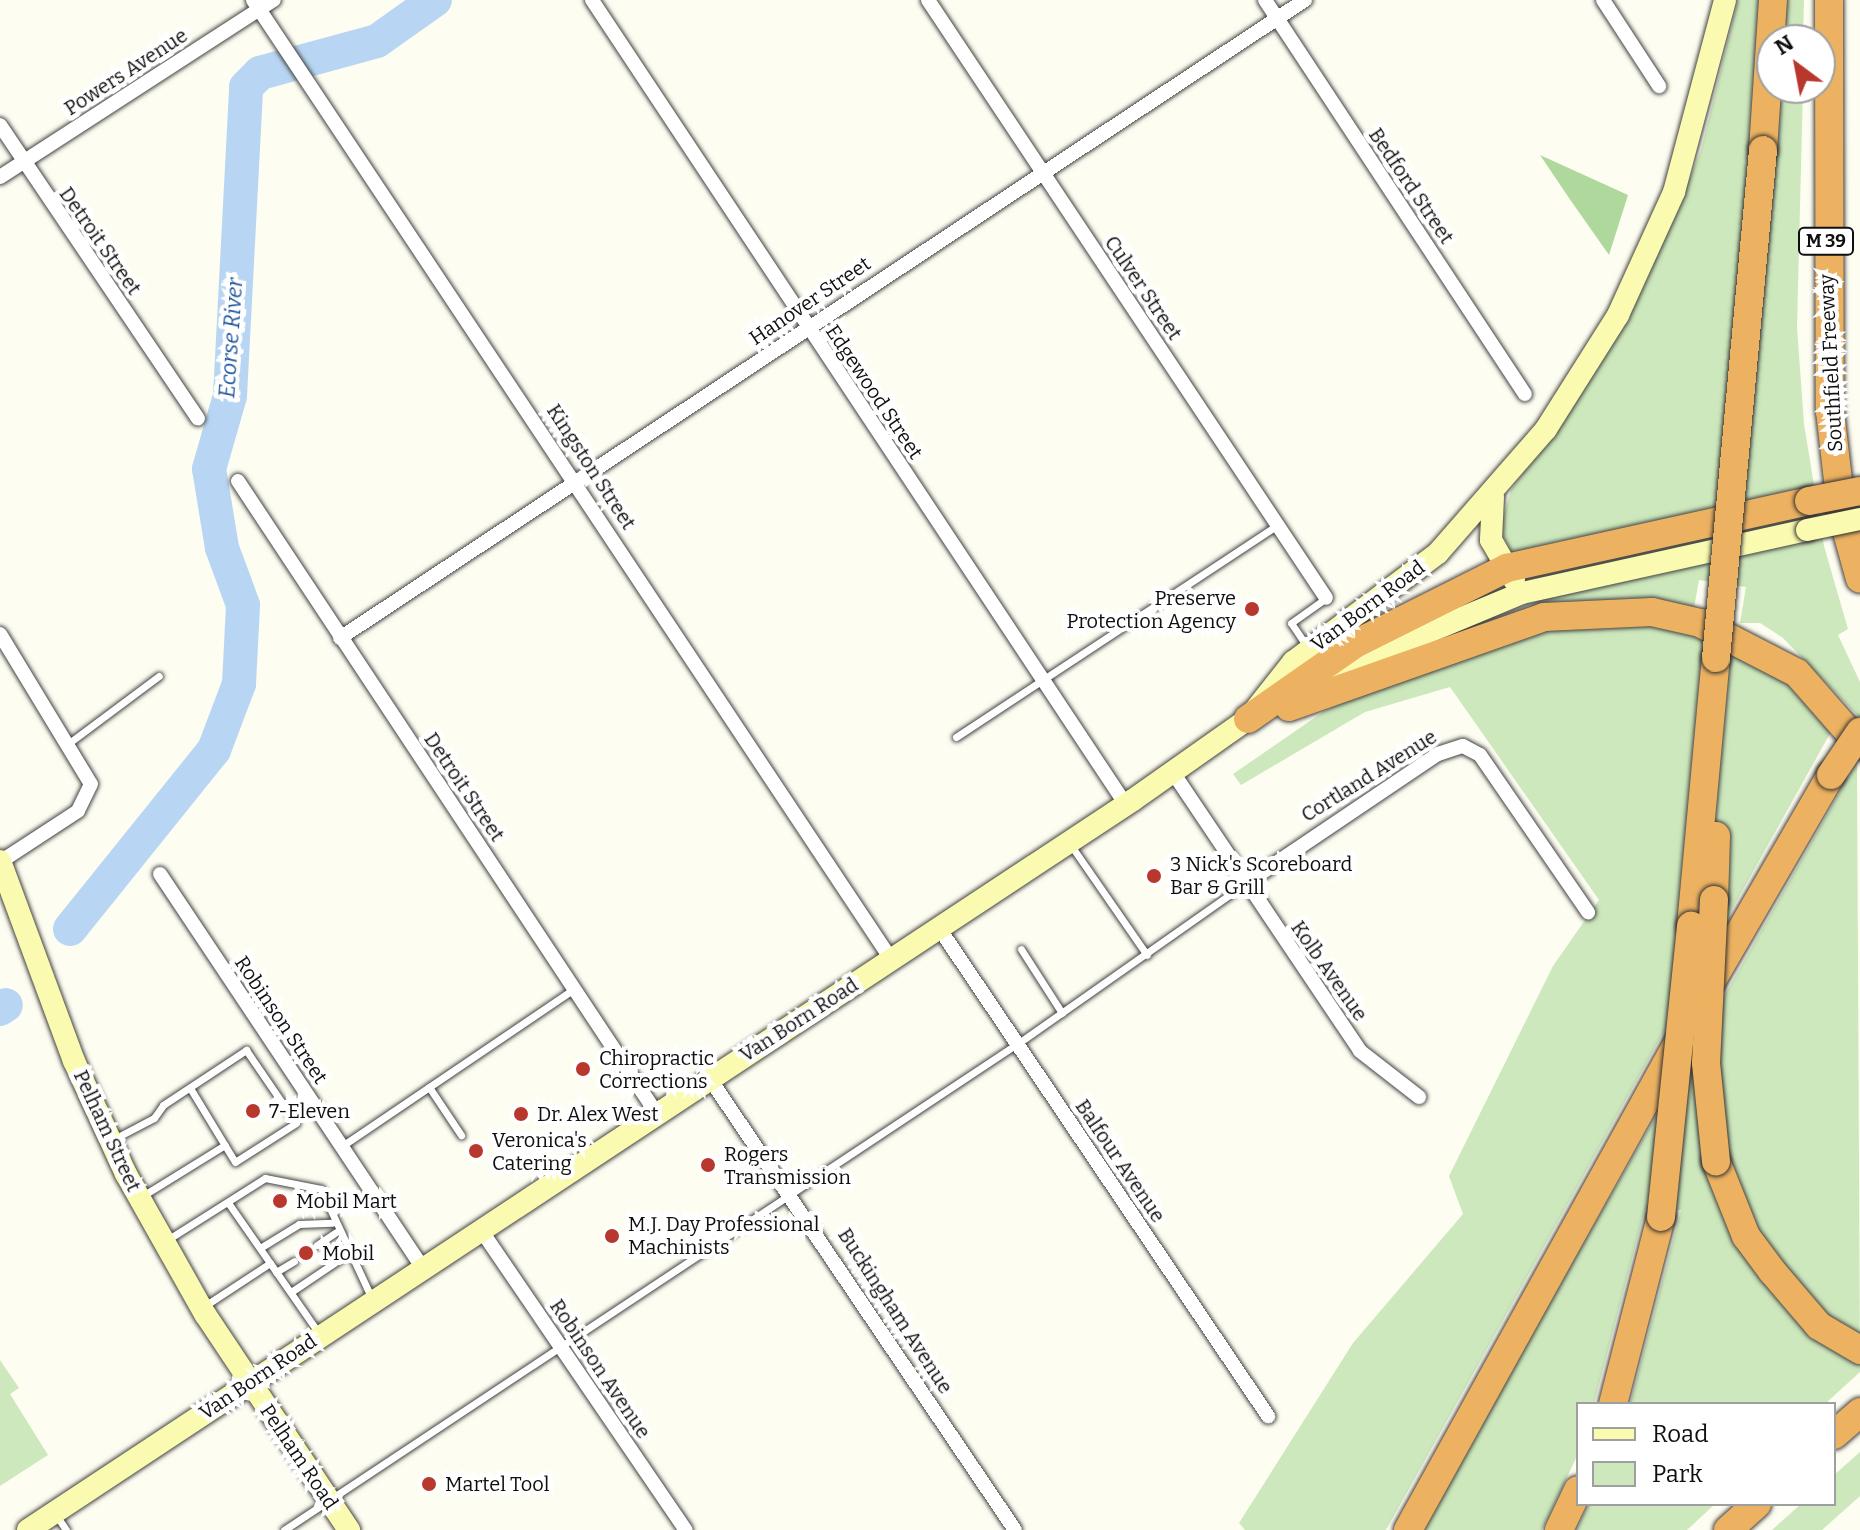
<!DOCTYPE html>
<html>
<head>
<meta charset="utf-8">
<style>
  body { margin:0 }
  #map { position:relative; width:1860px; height:1530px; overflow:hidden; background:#fefdf2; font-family:Bitter,serif }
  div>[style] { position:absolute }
  .green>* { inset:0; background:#cde8bc }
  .forest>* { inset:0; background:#afd89c }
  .river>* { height:34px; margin:-17px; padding:0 17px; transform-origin:17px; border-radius:17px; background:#b8d6f3 }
  .roads { filter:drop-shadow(0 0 2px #424242) drop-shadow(0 0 2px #424242) }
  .lane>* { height:7px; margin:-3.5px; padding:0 3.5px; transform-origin:3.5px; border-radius:3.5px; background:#fff }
  .street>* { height:14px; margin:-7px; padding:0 7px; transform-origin:7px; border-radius:7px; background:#fff }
  .secondary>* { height:22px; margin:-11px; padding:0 11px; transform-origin:11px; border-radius:11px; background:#fafbb0 }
  .highway>* { height:28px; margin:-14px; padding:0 14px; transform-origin:14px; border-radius:14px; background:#edb261 }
  .bridges { filter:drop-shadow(0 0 2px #313131) drop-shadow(0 0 2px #313131) }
  .secondary-bridge>* { height:22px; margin:-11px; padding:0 11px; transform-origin:11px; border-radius:11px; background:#fafbb0 }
  .highway-bridge>* { height:28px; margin:-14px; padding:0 14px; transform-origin:14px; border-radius:14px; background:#edb261 }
  .dots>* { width:22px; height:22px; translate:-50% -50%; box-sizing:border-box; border:4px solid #fff; border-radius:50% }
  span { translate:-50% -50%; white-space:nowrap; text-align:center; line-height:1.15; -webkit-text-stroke:8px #fff; paint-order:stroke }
  .shield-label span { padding:2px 6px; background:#fff; border:2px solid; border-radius:6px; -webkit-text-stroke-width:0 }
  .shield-label { font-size:18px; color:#0f0f0f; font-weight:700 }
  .street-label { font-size:20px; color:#0f0f0f }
  .poi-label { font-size:20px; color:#0f0f0f }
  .right { translate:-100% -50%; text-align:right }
  .left { translate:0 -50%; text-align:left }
  .water-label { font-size:22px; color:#1d559c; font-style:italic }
  .legend { position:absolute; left:1576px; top:1402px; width:260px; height:104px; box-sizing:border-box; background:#fff; border:2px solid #9f9f9f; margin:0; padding:10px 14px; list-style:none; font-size:24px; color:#0f0f0f }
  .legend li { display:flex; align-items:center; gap:16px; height:40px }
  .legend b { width:40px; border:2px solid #9f9f9f }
  .north { position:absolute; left:1756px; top:24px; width:80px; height:80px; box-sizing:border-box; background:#fff; border:2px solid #9f9f9f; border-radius:50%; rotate:328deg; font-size:22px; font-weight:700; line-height:32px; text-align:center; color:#0f0f0f }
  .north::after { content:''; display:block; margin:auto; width:28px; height:36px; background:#b9382d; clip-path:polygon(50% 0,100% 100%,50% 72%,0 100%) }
</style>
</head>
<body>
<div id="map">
  <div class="green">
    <i style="clip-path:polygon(1738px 0,1804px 0,1803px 40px,1772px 40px,1772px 88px,1803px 88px,1797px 327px,1804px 424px,1824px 546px,1848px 629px,1838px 635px,1860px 682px,1860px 718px,1783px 638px,1760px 623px,1740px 623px,1746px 587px,1699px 580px,1694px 608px,1548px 608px,1530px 556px,1513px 556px,1500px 529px,1511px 490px,1622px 330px,1676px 214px,1701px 150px)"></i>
    <i style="clip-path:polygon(1594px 622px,1639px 622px,1695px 635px,1780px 677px,1832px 730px,1386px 1530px,1245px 1530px,1239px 1523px,1353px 1343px,1463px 1214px,1449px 1176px,1553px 966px,1599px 900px,1450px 687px,1365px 712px,1241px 785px,1233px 774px,1323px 712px,1386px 680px,1524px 635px)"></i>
    <i style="clip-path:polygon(1857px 762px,1860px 1372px,1825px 1404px,1630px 1404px,1681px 1210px,1645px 1209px,1594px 1404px,1578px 1404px,1578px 1454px,1542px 1530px,1421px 1530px)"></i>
    <i style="clip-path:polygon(0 1360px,19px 1388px,10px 1394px,48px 1455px,0 1486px)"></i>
    <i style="clip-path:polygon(1860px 1452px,1860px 1496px,1822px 1530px,1772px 1530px,1801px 1504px,1834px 1504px,1834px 1475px)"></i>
    <i style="clip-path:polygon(1589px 1504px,1715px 1504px,1687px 1530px,1576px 1530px)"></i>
  </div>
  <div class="forest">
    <i style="clip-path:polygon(1540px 155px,1628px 195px,1609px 255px,1569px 198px)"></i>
  </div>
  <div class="river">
    <i style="left:70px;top:929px;width:230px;rotate:-51.2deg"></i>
    <i style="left:214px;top:750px;width:71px;rotate:-69.3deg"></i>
    <i style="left:239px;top:684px;width:79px;rotate:-87.1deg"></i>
    <i style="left:243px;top:605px;width:61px;rotate:-110.2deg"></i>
    <i style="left:222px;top:548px;width:80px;rotate:-99.3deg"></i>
    <i style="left:209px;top:469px;width:76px;rotate:-74deg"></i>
    <i style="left:230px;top:396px;width:309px;rotate:-87deg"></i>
    <i style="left:246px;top:87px;width:20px;rotate:-45deg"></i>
    <i style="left:260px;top:73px;width:121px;rotate:-15.3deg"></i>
    <i style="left:377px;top:41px;width:71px;rotate:-35.3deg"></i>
    <i style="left:0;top:1009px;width:7px;rotate:-34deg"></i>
  </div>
  <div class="roads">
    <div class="lane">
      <i style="left:1308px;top:648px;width:30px;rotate:-124deg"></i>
      <i style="left:1291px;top:623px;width:43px;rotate:-35.5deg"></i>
      <i style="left:956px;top:737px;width:386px;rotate:-33.4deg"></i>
      <i style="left:69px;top:743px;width:112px;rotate:-36.7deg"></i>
      <i style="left:1070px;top:844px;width:135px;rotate:55.3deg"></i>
      <i style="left:1021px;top:949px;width:76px;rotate:57.4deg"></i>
      <i style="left:429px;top:1087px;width:58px;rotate:56.3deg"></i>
      <i style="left:112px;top:1140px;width:47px;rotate:-27.6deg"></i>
      <i style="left:154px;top:1118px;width:16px;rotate:-55deg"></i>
      <i style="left:163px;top:1105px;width:100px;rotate:-33.5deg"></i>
      <i style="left:246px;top:1050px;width:88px;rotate:55.6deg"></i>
      <i style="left:296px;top:1123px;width:72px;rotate:147.4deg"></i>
      <i style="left:235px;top:1162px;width:87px;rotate:-121.3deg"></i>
      <i style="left:342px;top:1146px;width:280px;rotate:-34.1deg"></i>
      <i style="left:321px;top:1189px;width:121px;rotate:65.1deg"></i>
      <i style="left:144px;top:1195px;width:95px;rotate:-31.7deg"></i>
      <i style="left:229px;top:1204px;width:72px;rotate:55.2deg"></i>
      <i style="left:167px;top:1240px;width:116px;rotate:-32.3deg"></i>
      <i style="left:265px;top:1178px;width:57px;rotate:11.1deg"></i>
      <i style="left:317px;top:1245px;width:23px;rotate:-34deg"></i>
      <i style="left:260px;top:1248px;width:46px;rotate:-31.6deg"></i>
      <i style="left:299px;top:1224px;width:33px;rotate:-2deg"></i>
      <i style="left:276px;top:1272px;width:21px;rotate:-31deg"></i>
      <i style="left:291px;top:1292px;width:66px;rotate:-33.9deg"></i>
      <i style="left:203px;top:1307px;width:80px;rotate:-33.3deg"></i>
      <i style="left:270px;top:1263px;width:88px;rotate:55.2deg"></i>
      <i style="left:56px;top:1515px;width:18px;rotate:56deg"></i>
      <i style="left:284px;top:1530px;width:879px;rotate:-33.55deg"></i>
      <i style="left:1017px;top:1044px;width:279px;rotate:-35.1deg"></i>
    </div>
    <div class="street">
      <i style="left:253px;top:0;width:1152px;rotate:56.37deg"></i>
      <i style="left:592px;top:0;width:966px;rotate:56.44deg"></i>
      <i style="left:928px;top:0;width:718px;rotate:56.35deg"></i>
      <i style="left:1265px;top:0;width:472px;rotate:56.6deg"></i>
      <i style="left:1603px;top:0;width:103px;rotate:56.9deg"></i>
      <i style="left:0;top:125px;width:354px;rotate:56deg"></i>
      <i style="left:0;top:177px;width:326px;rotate:-32.9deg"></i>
      <i style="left:238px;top:481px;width:759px;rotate:56.5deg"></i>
      <i style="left:0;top:634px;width:175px;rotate:58.8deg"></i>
      <i style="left:91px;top:784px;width:30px;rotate:116deg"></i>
      <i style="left:78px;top:811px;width:93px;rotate:146.8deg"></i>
      <i style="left:340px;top:638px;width:1157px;rotate:-33.47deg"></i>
      <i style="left:1172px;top:771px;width:337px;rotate:56.1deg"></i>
      <i style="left:1360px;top:1051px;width:75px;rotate:37.9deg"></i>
      <i style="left:160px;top:874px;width:475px;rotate:56.3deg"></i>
      <i style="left:1245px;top:884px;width:233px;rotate:-34deg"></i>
      <i style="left:1438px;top:754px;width:26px;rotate:-18deg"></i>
      <i style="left:1463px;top:746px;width:19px;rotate:28deg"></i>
      <i style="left:1480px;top:755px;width:191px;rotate:55.5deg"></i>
      <i style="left:939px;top:928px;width:589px;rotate:56.01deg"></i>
      <i style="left:710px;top:1079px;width:544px;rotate:55.93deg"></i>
      <i style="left:481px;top:1230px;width:363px;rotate:55.7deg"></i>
    </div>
    <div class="secondary">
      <i style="left:1493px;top:497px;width:43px;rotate:92.7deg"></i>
      <i style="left:1491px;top:540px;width:46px;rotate:60.1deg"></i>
      <i style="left:1325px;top:686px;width:83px;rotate:-29.7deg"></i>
      <i style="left:1397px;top:645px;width:135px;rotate:-22.6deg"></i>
      <i style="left:1522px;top:593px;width:292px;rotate:-12.5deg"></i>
      <i style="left:0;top:861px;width:213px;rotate:69.7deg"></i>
      <i style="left:74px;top:1061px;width:124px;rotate:65.3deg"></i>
      <i style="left:126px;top:1174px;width:161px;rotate:60.6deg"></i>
      <i style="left:205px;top:1314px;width:260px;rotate:56.3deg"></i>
      <i style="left:28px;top:1530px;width:1324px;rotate:-33.45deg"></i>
      <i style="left:1133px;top:800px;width:141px;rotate:-35.2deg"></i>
      <i style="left:1248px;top:719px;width:73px;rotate:-51.7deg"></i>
      <i style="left:1293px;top:662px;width:181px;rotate:-36.9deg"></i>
      <i style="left:1438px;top:553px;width:164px;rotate:-48.9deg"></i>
      <i style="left:1546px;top:429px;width:135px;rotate:-57.7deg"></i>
      <i style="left:1618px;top:315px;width:135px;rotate:-65.5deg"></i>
      <i style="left:1674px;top:192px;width:199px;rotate:-75.1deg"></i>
    </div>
    <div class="highway">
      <i style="left:1829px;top:0;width:411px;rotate:89.9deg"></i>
      <i style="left:1830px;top:411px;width:104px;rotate:83.4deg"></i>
      <i style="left:1842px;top:514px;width:67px;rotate:74.5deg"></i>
      <i style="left:1763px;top:150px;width:150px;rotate:-86.2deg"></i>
      <i style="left:1289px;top:707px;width:270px;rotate:-19.4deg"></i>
      <i style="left:1544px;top:617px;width:108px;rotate:-2.7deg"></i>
      <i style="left:1652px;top:612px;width:49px;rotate:12.9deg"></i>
      <i style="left:1700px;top:623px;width:109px;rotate:27.3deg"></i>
      <i style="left:1797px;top:673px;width:96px;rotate:48.8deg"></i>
      <i style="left:1248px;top:719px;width:131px;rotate:-35deg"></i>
      <i style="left:1355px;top:644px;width:170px;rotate:-26.6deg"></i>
      <i style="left:1507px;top:568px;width:309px;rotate:-12.5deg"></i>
      <i style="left:1714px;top:900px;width:64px;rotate:-88.2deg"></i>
      <i style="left:1691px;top:926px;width:269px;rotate:-84.7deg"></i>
      <i style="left:1707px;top:989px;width:247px;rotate:-59.9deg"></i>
      <i style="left:1716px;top:1161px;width:81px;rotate:68.2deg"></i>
      <i style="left:1746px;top:1236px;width:44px;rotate:53.4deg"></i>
      <i style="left:1772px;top:1271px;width:72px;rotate:49.5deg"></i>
      <i style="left:1819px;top:1326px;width:48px;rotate:30.3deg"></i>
      <i style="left:1613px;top:1404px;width:193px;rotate:-75.6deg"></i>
      <i style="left:1834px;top:1435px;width:35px;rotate:-41deg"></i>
      <i style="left:1408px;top:1530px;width:561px;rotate:-61.01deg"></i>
      <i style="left:1559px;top:1530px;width:44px;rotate:-64.6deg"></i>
      <i style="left:1728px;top:1530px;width:39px;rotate:-42deg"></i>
    </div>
  </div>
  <div class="bridges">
    <div class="secondary-bridge">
      <i style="left:1807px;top:530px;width:54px;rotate:-11.7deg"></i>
    </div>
    <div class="highway-bridge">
      <i style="left:1809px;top:501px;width:52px;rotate:-11.1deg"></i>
      <i style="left:1716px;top:658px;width:510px;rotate:-84.71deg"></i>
      <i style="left:1831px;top:775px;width:52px;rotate:-56deg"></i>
      <i style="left:1714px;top:900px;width:163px;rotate:92.8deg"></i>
      <i style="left:1706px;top:1063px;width:99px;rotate:84.2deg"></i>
      <i style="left:1661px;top:1217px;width:293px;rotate:-84.1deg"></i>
    </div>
  </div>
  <div class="dots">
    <i style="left:1252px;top:609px;background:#b9382d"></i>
    <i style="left:1154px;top:876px;background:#b9382d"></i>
    <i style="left:583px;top:1069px;background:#b9382d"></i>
    <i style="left:253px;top:1111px;background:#b9382d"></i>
    <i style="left:521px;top:1114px;background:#b9382d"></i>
    <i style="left:476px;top:1151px;background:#b9382d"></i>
    <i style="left:708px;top:1165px;background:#b9382d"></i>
    <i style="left:280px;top:1201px;background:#b9382d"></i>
    <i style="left:612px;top:1236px;background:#b9382d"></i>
    <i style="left:306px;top:1253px;background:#b9382d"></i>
    <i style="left:429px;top:1484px;background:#b9382d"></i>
  </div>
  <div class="shield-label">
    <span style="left:1826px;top:241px">M 39</span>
  </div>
  <div class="street-label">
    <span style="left:126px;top:72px;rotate:-33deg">Powers Avenue</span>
    <span style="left:1411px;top:186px;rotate:56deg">Bedford Street</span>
    <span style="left:100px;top:241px;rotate:55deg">Detroit Street</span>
    <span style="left:1143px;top:288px;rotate:56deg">Culver Street</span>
    <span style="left:810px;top:301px;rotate:-34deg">Hanover Street</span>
    <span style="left:1831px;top:363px;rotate:-93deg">Southfield Freeway</span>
    <span style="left:874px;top:392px;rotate:56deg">Edgewood Street</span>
    <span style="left:591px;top:467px;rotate:57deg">Kingston Street</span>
    <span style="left:1368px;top:606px;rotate:-37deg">Van Born Road</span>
    <span style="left:1369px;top:776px;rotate:-32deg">Cortland Avenue</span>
    <span style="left:464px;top:787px;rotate:56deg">Detroit Street</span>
    <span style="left:1329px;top:971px;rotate:55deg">Kolb Avenue</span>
    <span style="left:281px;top:1020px;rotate:56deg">Robinson Street</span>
    <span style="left:799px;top:1020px;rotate:-33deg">Van Born Road</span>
    <span style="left:107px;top:1131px;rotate:65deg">Pelham Street</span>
    <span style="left:1120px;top:1161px;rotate:56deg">Balfour Avenue</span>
    <span style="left:895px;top:1311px;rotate:57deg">Buckingham Avenue</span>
    <span style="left:600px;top:1369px;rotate:56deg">Robinson Avenue</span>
    <span style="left:258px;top:1377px;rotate:-34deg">Van Born Road</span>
    <span style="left:299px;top:1457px;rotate:56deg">Pelham Road</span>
  </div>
  <div class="poi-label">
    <span class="right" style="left:1236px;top:610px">Preserve<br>Protection Agency</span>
    <span class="left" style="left:1170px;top:876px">3 Nick's Scoreboard<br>Bar &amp; Grill</span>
    <span class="left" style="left:599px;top:1070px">Chiropractic<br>Corrections</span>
    <span class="left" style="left:269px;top:1111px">7-Eleven</span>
    <span class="left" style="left:537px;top:1114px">Dr. Alex West</span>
    <span class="left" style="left:492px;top:1152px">Veronica's<br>Catering</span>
    <span class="left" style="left:724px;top:1166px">Rogers<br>Transmission</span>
    <span class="left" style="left:296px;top:1201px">Mobil Mart</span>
    <span class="left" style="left:628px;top:1236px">M.J. Day Professional<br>Machinists</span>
    <span class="left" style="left:322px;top:1253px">Mobil</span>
    <span class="left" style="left:445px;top:1484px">Martel Tool</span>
  </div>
  <div class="water-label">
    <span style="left:231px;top:338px;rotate:-86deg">Ecorse River</span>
  </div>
  <ul class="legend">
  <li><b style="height:10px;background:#fafbb0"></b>Road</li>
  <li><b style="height:22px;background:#cde8bc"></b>Park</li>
  </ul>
  <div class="north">N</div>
</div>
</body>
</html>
